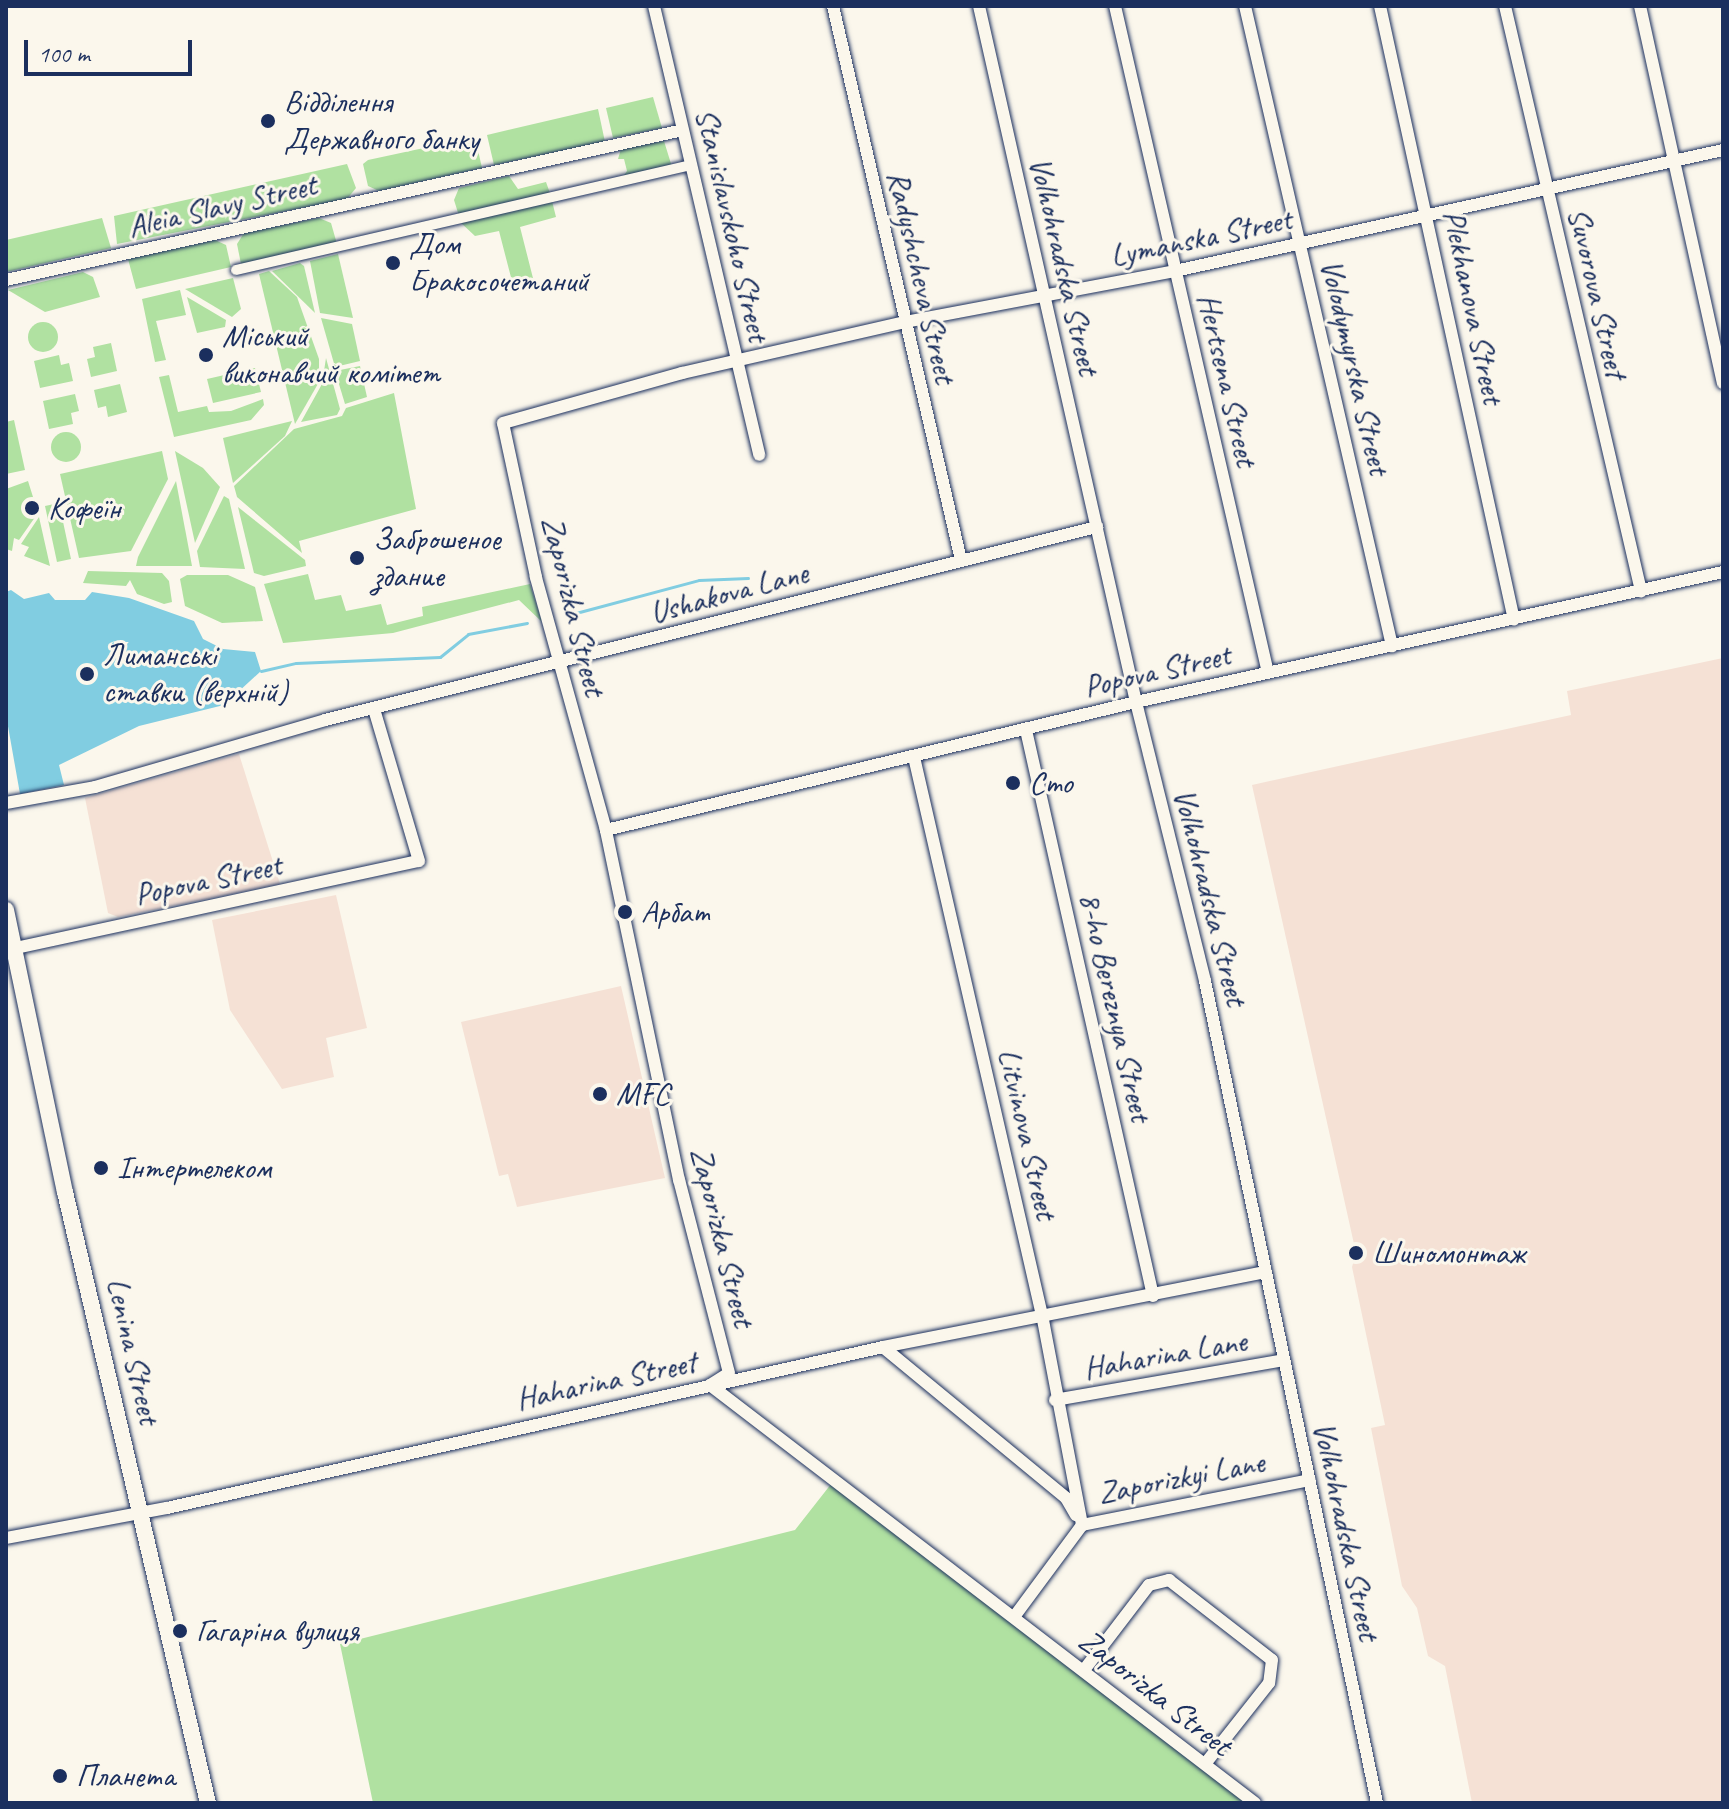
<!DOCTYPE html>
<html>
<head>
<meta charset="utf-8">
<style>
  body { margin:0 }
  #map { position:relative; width:1729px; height:1809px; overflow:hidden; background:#fbf7ec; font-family:Caveat,sans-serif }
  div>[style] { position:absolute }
  .built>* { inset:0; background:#f5e1d5 }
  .green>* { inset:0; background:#b0e1a1 }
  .round { border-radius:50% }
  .water>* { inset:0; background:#81cde1 }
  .stream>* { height:3px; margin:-1.5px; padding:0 1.5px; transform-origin:1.5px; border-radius:1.5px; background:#81cde1 }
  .roads { filter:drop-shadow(0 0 2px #1b2f5e) drop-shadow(0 0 2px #1b2f5e) }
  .pedestrian>* { height:10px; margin:-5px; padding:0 5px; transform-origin:5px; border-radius:5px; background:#fbf7ec }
  .minor>* { height:12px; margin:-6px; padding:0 6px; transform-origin:6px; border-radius:6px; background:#fbf7ec }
  .tertiary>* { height:16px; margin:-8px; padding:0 8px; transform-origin:8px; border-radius:8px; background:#fbf7ec }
  .dots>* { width:22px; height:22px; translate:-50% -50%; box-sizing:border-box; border:4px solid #fbf7ec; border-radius:50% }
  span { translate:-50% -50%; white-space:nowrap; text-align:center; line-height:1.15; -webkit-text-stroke:6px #fbf7ec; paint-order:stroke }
  .poi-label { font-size:32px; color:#1b2f5e }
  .left { translate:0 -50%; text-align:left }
  .street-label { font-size:32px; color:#1b2f5e }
  .frame { position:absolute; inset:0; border:8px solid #1b2f5e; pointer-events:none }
  .scale { position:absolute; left:24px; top:40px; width:168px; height:36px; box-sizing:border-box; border:4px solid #1b2f5e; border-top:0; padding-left:10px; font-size:24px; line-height:28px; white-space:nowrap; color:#1b2f5e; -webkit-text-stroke:6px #fbf7ec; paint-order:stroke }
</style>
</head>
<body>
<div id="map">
  <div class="built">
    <i style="clip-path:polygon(1723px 658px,1723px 1803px,1472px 1803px,1445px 1666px,1428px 1656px,1417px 1608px,1402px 1586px,1371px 1428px,1385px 1425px,1352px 1267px,1356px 1253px,1252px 785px,1571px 715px,1567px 691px)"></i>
    <i style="clip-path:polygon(239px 754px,280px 884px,118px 917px,108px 913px,85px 798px)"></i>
    <i style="clip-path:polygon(336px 895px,367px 1028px,326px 1038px,334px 1077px,282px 1089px,230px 1010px,212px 920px)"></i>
    <i style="clip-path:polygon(621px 986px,665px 1178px,517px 1207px,508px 1174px,499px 1176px,461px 1022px)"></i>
  </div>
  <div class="green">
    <i style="clip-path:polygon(653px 97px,662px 128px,613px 138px,606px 108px)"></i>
    <i style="clip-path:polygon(598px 109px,605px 142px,494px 165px,487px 135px)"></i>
    <i style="clip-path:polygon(475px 137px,482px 168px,379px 191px,368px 186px,363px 164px,368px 160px)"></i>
    <i style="clip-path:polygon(664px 141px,672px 167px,622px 178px,627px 171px,624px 159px,618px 159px,621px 149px)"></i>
    <i style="clip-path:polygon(347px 164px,356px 188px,347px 199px,117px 244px,114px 216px)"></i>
    <i style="clip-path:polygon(509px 176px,518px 189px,546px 182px,551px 196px,459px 216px,454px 200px,459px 188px)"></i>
    <i style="clip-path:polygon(552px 201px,556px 217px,520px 227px,535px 286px,514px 289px,499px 231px,475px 236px,460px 222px)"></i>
    <i style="clip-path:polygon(102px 218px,111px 248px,6px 272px,6px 240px)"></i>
    <i style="clip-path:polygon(319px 218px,331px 223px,337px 244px,241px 264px,237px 244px,244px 233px)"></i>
    <i style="clip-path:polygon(215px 240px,226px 245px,231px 267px,136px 289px,128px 259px)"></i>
    <i style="clip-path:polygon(338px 254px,353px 318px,320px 313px,310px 261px)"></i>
    <i style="clip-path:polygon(300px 263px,304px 266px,315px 313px,272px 271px)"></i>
    <i style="clip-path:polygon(269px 271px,297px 297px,319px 359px,319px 382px,295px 424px,259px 274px)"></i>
    <i style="clip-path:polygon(83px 272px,93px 277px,100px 297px,45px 312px,8px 290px)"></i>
    <i style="clip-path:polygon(233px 278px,241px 309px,232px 317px,185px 289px)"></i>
    <i style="clip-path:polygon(180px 290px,186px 315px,156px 321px,166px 360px,155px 362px,142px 299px)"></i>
    <i style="clip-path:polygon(187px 297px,226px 320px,225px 327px,197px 333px)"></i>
    <i style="clip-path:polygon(321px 318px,352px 324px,360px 361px,335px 367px)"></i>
    <i class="round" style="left:28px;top:322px;width:30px;height:30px"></i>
    <i style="clip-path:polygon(111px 343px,117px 371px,91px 377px,87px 359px,95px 357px,93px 347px)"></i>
    <i style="clip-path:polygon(59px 355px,61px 365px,69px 363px,73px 381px,40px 388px,34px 361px)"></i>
    <i style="clip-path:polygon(326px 358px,340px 409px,337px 415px,301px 422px,322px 384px)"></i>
    <i style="clip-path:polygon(360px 366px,367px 397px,345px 404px,335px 371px)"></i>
    <i style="clip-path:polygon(255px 368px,261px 392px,213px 403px,207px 379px)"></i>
    <i style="clip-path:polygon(169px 375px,178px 412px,207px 406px,209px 412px,231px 411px,263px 399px,264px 405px,251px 420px,174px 437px,159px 377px)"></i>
    <i style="clip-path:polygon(120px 384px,127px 412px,108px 417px,106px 406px,98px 408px,94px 390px)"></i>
    <i style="clip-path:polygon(394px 393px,416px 509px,299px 541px,302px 553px,237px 497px,234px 486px,294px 429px,342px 416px,346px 408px)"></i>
    <i style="clip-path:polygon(75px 394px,79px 411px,71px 413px,73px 424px,49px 429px,43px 401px)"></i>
    <i style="clip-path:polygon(14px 420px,25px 470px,6px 474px,6px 422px)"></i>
    <i style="clip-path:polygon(292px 421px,285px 436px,233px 483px,223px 438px)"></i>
    <i class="round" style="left:51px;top:432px;width:30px;height:30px"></i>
    <i style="clip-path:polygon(162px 451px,168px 479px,131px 551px,79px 558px,60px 474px)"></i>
    <i style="clip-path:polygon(175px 451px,203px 468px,220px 487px,195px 543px)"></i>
    <i style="clip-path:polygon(28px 481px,38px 513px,19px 540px,14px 538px,12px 551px,6px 549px,6px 489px)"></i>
    <i style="clip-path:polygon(176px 481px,192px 566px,136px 566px,138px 557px)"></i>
    <i style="clip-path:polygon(224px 496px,229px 499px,245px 569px,200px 567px,197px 551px)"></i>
    <i style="clip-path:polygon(59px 503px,71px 559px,57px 562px,45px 506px)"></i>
    <i style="clip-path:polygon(238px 507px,305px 560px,306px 566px,264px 576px,254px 573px)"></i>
    <i style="clip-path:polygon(39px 517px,50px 566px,24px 556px,29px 547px,21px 544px)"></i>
    <i style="clip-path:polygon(88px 571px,162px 573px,169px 581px,172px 602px,164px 604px,137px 594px,130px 580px,126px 586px,83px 583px)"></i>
    <i style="clip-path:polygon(308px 574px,315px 600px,341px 595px,346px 611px,381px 604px,387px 625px,423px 616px,422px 607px,530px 584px,542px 622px,519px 600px,393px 633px,283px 643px,264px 584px)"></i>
    <i style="clip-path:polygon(187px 575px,228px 575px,255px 587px,263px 621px,222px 623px,185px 606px,180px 579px)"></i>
    <i style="clip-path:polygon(835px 1479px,1255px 1803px,373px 1803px,340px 1644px,795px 1530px)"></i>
  </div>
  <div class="water">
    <i style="clip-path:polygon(11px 590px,24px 599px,49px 593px,55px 600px,85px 600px,92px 592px,129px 598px,194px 621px,203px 639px,223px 649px,255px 652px,261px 671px,224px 705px,139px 726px,59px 765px,64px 785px,20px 794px,6px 715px,6px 592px)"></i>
  </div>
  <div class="stream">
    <i style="left:572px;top:614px;width:131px;rotate:-15deg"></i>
    <i style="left:699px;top:580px;width:49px;rotate:-2.3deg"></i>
    <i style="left:261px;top:671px;width:36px;rotate:-13deg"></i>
    <i style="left:296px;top:663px;width:144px;rotate:-2.4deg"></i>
    <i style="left:440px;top:657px;width:36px;rotate:-39deg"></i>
    <i style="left:468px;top:634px;width:60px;rotate:-10.6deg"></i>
  </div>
  <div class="roads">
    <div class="pedestrian">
      <i style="left:236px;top:270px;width:467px;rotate:-13deg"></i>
    </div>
    <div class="minor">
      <i style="left:654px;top:6px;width:461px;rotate:76.8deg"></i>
      <i style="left:833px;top:6px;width:569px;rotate:76.99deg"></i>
      <i style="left:979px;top:6px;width:713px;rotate:77.29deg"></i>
      <i style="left:1136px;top:702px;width:287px;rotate:76.1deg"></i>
      <i style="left:1205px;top:981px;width:840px;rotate:78.18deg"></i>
      <i style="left:1115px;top:6px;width:684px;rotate:77.08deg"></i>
      <i style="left:1245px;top:6px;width:657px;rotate:77.06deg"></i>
      <i style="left:1380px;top:6px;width:628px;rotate:77.69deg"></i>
      <i style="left:1505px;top:6px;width:601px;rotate:76.91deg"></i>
      <i style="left:1640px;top:6px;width:386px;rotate:77.6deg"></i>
      <i style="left:6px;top:280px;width:693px;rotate:-12.49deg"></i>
      <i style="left:1026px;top:730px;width:580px;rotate:77.35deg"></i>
      <i style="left:914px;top:757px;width:578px;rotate:77.09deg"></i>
      <i style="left:1043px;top:1320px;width:209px;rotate:79.2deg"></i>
      <i style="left:6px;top:803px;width:90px;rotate:-10.2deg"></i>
      <i style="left:95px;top:787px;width:240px;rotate:-16.2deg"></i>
      <i style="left:325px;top:720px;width:796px;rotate:-14.04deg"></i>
      <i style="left:606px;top:830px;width:545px;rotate:-13.58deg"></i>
      <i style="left:1136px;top:702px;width:601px;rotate:-12.49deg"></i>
      <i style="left:6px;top:950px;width:422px;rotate:-12.2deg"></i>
      <i style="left:419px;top:861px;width:159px;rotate:-106.5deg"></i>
      <i style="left:883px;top:1347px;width:237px;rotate:39.5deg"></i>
      <i style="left:1066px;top:1498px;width:20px;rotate:60deg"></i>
      <i style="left:1055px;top:1400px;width:232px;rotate:-9.9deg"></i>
      <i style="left:6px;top:1538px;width:164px;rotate:-10.6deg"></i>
      <i style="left:167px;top:1508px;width:734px;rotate:-12.67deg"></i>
      <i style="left:883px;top:1347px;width:390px;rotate:-11.1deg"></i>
      <i style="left:1014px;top:1617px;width:114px;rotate:-53.5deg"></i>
      <i style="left:1082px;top:1525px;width:232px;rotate:-11.2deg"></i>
      <i style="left:1084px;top:1670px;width:107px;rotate:-52.6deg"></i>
      <i style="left:1149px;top:1585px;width:21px;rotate:-14deg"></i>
      <i style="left:1169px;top:1580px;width:130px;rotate:37.8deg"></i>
      <i style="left:1272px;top:1660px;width:23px;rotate:97deg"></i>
      <i style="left:1269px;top:1683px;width:103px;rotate:128.3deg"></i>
      <i style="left:1255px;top:1803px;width:687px;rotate:-142.51deg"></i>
      <i style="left:710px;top:1385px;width:22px;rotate:-32deg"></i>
      <i style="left:729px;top:1373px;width:199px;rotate:-104.5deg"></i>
      <i style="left:679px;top:1180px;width:358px;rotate:-101.8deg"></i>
      <i style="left:606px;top:830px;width:263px;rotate:-105.5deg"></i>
      <i style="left:536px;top:577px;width:157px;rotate:-102.1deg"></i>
      <i style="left:503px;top:423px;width:186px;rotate:-15.6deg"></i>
      <i style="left:682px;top:373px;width:229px;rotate:-12.9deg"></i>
      <i style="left:905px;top:322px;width:275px;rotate:-10.7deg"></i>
      <i style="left:1175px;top:271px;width:561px;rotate:-12.45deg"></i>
    </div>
    <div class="tertiary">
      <i style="left:6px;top:910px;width:288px;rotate:78.2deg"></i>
      <i style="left:65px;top:1192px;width:628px;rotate:76.83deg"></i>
    </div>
  </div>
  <div class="dots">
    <i style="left:268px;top:121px;background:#1b2f5e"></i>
    <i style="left:393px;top:263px;background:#1b2f5e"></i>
    <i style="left:206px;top:355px;background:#1b2f5e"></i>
    <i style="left:32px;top:508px;background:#1b2f5e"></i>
    <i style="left:357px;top:558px;background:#1b2f5e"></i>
    <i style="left:87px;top:674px;background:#1b2f5e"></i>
    <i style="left:1013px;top:783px;background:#1b2f5e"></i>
    <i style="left:625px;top:912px;background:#1b2f5e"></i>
    <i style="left:600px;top:1094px;background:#1b2f5e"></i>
    <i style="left:101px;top:1168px;background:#1b2f5e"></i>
    <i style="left:1356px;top:1253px;background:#1b2f5e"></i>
    <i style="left:180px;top:1631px;background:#1b2f5e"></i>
    <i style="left:60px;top:1776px;background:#1b2f5e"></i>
  </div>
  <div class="poi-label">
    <span class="left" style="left:284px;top:121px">Відділення<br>Державного банку</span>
    <span class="left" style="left:409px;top:263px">Дом<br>Бракосочетаний</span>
    <span class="left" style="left:222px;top:355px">Міський<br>виконавчий комітет</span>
    <span class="left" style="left:48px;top:508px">Кофеїн</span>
    <span class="left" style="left:373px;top:558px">Заброшеное<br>здание</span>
    <span class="left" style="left:103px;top:674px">Лиманські<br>ставки (верхній)</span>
    <span class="left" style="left:1029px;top:783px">Сто</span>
    <span class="left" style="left:641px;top:912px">Арбат</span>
    <span class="left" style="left:616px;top:1094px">MFC</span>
    <span class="left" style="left:117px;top:1168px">Інтертелеком</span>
    <span class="left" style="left:1372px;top:1253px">Шиномонтаж</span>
    <span class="left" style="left:196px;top:1631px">Гагаріна вулиця</span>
    <span class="left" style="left:76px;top:1776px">Планета</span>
  </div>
  <div class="street-label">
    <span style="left:222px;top:206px;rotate:-13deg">Aleia Slavy Street</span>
    <span style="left:732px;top:225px;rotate:77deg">Stanislavskoho Street</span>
    <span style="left:1201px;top:238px;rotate:-12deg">Lymanska Street</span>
    <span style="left:1064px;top:266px;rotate:77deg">Volhohradska Street</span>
    <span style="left:921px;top:277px;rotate:77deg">Radyshcheva Street</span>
    <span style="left:1597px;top:293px;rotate:77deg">Suvorova Street</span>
    <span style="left:1473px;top:307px;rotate:78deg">Plekhanova Street</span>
    <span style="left:1355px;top:367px;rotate:77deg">Volodymyrska Street</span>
    <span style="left:1227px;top:380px;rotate:77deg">Hertsena Street</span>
    <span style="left:729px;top:593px;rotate:-15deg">Ushakova Lane</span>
    <span style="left:573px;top:606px;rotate:76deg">Zaporizka Street</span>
    <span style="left:1157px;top:671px;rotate:-13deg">Popova Street</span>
    <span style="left:208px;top:880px;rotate:-12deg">Popova Street</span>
    <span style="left:1210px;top:897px;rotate:76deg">Volhohradska Street</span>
    <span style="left:1115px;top:1007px;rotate:77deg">8-ho Bereznya Street</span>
    <span style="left:1027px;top:1134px;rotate:77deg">Litvinova Street</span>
    <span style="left:722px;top:1237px;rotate:76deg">Zaporizka Street</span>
    <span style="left:133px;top:1351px;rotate:77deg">Lenina Street</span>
    <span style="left:1165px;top:1355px;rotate:-10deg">Haharina Lane</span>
    <span style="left:606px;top:1381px;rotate:-12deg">Haharina Street</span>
    <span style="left:1181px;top:1478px;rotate:-11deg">Zaporizkyi Lane</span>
    <span style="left:1346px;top:1531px;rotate:78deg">Volhohradska Street</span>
    <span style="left:1155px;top:1693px;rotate:38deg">Zaporizka Street</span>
  </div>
  <div class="frame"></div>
  <div class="scale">100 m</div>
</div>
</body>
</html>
